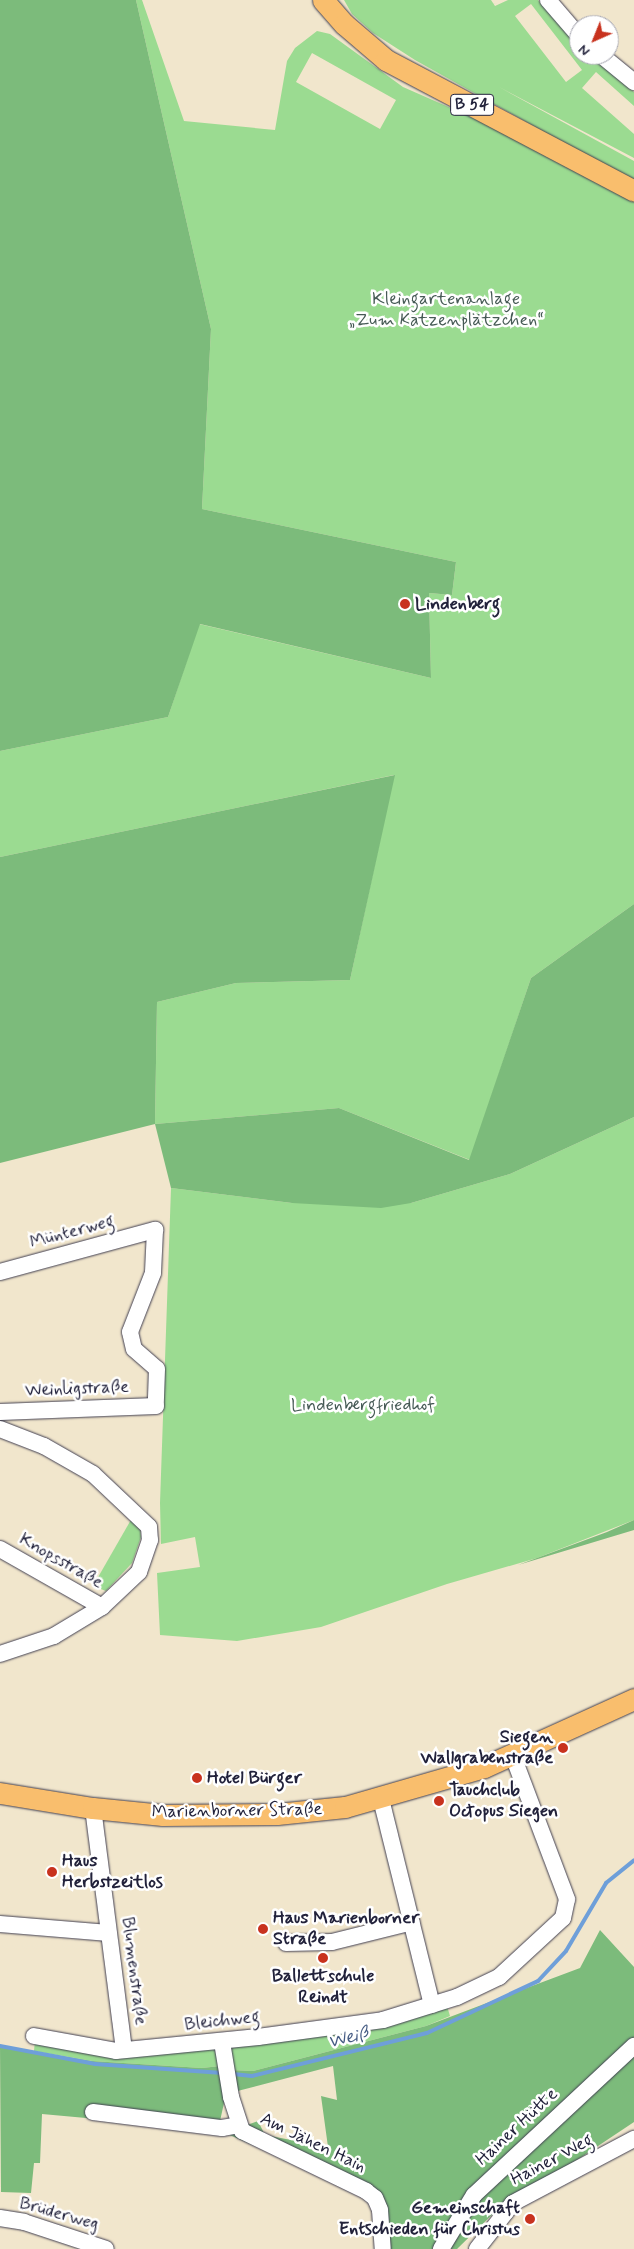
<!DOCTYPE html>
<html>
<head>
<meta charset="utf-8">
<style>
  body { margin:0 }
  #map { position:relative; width:634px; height:2249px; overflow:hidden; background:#f1e6cc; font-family:Mynerve,sans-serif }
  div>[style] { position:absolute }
  .green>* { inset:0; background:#9bdb91 }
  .forest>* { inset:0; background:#7cbb7b }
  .stream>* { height:4px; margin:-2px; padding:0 2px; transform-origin:2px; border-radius:2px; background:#6e9fd9 }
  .roads { filter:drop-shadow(0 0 1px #413f51) drop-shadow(0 0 1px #413f51) }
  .minor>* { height:16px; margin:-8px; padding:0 8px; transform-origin:8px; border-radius:8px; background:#fff }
  .major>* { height:21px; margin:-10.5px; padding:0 10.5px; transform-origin:10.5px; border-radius:10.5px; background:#f9be6d }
  .dots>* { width:14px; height:14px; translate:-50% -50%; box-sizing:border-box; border:2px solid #fff; border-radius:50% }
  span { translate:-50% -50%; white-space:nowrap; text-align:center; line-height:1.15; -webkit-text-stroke:5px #fff; paint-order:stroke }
  .shield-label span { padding:1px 4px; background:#fff; border:1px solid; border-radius:4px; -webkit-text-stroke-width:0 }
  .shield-label { font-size:16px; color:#22223b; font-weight:700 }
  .park-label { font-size:18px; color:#465a55 }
  .poi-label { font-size:18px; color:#22223b; font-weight:700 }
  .left { translate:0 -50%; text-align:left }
  .right { translate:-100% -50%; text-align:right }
  .street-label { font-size:18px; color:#22223b }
  .water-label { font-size:19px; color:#445a82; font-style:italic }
  .north { position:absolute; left:569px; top:15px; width:50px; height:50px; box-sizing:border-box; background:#fff; border:1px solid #a7a7b1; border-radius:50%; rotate:224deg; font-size:14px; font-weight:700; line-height:20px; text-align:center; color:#22223b }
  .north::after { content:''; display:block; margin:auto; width:18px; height:22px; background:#c8321e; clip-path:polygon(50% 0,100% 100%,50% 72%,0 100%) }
</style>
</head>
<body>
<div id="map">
  <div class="green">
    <i style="clip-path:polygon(evenodd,136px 0,142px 0,184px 121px,275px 130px,287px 61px,295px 48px,317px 31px,330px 34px,403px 87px,494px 127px,634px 201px,634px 904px,531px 978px,470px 1160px,339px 1108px,155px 1124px,157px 1002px,236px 983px,350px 980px,394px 775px,0 857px,0 751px,168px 717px,199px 624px,431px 678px,429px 593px,452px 595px,456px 562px,202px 509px,211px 329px,136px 0,312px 53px,396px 100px,380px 129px,296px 82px,312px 53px)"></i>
    <i style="clip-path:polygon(evenodd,344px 0,491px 0,495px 6px,508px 0,538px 0,579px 46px,579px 55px,588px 55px,634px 92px,634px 106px,596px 72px,582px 88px,634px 134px,634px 158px,499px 87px,634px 161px,634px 182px,415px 60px,373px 33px,352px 14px,344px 0,531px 4px,582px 70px,566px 82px,515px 16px,531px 4px)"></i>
    <i style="clip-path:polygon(634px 1117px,634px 1520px,537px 1558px,447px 1584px,321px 1627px,237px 1641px,160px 1635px,157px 1573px,200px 1567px,195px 1537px,161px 1544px,160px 1503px,171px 1188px,292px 1203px,411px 1203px,510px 1174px)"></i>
    <i style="clip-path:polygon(132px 1518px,140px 1527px,141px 1537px,132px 1563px,106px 1591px,93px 1586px)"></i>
    <i style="clip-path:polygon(447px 2006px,450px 2016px,426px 2026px,253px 2071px,231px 2070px,231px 2048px)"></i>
    <i style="clip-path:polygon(35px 2040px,214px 2047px,220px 2066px,202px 2068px,92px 2061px,34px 2051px)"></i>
  </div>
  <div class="forest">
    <i style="clip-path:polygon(0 0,136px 0,211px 329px,202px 509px,456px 562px,452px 595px,429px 593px,431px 678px,200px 624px,168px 717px,0 751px)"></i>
    <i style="clip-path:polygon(395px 775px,350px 980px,236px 983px,157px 1002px,155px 1124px,339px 1108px,469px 1160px,531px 978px,634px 904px,634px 1117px,510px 1174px,411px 1203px,381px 1208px,292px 1203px,171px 1188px,155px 1124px,0 1163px,0 857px)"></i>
    <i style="clip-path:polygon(634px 1520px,634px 1530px,518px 1565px,607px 1532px)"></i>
    <i style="clip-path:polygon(600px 1930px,634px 1967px,634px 2122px,568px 2166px,506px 2201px,457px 2249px,379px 2249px,376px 2199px,225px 2133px,258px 2121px,265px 2135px,328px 2147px,321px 2096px,337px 2100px,333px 2066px,226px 2094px,218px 2130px,42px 2114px,40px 2163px,34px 2163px,31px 2193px,1px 2192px,0 2046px,92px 2061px,202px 2068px,220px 2066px,231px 2070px,253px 2071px,426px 2026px,580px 1968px)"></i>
  </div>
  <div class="stream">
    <i style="left:0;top:2046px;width:97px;rotate:10.7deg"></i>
    <i style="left:95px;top:2064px;width:128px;rotate:4deg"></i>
    <i style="left:233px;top:2074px;width:19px;rotate:6deg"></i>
    <i style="left:252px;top:2076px;width:180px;rotate:-13.8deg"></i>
    <i style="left:427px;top:2033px;width:123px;rotate:-25.1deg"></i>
    <i style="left:538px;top:1981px;width:41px;rotate:-47deg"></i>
    <i style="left:566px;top:1951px;width:79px;rotate:-59.5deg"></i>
    <i style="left:606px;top:1883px;width:36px;rotate:-39deg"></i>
  </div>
  <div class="roads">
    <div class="minor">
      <i style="left:548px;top:0;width:48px;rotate:49.3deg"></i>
      <i style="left:601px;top:55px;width:43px;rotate:39.3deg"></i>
      <i style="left:0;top:1272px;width:161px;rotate:-15.2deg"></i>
      <i style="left:155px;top:1230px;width:43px;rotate:92.7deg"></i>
      <i style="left:153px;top:1273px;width:63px;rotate:111.3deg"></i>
      <i style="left:130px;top:1332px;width:17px;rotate:77deg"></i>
      <i style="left:134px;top:1349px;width:30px;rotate:41deg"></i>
      <i style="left:157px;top:1369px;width:37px;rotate:92deg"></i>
      <i style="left:156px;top:1406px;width:156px;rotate:177.8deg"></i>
      <i style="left:0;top:1429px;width:47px;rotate:21.1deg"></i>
      <i style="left:44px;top:1446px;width:56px;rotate:29.7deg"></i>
      <i style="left:93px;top:1474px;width:77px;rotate:43.4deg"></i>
      <i style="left:149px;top:1527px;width:13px;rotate:86deg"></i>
      <i style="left:150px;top:1540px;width:34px;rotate:109deg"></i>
      <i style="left:139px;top:1572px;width:51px;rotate:136.6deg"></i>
      <i style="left:102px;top:1607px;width:56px;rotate:148.9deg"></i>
      <i style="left:54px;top:1636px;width:57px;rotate:161.6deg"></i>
      <i style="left:0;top:1549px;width:117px;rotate:29.6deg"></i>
      <i style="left:381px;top:1799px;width:212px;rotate:76.1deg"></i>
      <i style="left:93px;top:1808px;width:243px;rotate:82.7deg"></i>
      <i style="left:0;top:1924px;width:109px;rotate:4.7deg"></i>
      <i style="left:286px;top:1943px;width:46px;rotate:-1.2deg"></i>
      <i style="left:332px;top:1942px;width:82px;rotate:-14deg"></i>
      <i style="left:34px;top:2036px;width:83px;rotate:10.4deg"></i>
      <i style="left:116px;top:2051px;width:143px;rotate:-5.6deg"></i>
      <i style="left:258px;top:2037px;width:126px;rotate:-7.7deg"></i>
      <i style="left:383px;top:2020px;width:77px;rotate:-17.3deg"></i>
      <i style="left:457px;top:1997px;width:47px;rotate:-25.5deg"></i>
      <i style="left:499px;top:1977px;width:87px;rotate:-42.7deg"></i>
      <i style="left:563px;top:1918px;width:19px;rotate:-78deg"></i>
      <i style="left:567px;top:1899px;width:153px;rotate:-110.7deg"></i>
      <i style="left:222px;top:2042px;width:56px;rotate:80.7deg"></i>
      <i style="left:231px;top:2097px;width:36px;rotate:72deg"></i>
      <i style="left:242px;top:2131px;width:138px;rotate:25.8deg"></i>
      <i style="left:366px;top:2191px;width:11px;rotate:38deg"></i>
      <i style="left:375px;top:2198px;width:13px;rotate:67deg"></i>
      <i style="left:380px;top:2210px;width:39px;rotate:86deg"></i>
      <i style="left:93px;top:2112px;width:130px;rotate:7.1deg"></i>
      <i style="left:222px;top:2128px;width:17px;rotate:-10deg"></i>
      <i style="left:0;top:2218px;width:24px;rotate:9deg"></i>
      <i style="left:24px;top:2222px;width:86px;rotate:18.2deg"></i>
      <i style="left:441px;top:2249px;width:63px;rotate:-58.6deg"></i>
      <i style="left:474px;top:2195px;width:219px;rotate:-43deg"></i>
      <i style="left:477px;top:2249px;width:58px;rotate:-52deg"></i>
      <i style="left:513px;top:2203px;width:137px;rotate:-27.9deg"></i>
    </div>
    <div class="major">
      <i style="left:323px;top:0;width:32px;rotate:49deg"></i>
      <i style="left:344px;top:24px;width:55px;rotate:40.6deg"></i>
      <i style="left:386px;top:60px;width:280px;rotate:27.8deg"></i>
      <i style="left:0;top:1793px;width:94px;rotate:9.2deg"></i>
      <i style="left:93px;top:1808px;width:70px;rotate:5.7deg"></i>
      <i style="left:163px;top:1815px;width:114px;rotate:-0.5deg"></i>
      <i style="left:277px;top:1814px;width:68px;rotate:-5.9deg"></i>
      <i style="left:345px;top:1807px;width:145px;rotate:-16.1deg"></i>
      <i style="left:484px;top:1767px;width:165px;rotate:-24.4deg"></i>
    </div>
  </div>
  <div class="dots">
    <i style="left:405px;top:604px;background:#c8321e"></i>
    <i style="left:563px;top:1748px;background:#c8321e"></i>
    <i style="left:197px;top:1778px;background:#c8321e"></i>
    <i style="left:439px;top:1801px;background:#c8321e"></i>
    <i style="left:52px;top:1872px;background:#c8321e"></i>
    <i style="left:263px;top:1929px;background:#c8321e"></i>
    <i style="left:323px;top:1958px;background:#c8321e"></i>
    <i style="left:530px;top:2219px;background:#c8321e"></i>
  </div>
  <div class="shield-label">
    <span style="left:472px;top:105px">B 54</span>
  </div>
  <div class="park-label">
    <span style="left:446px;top:310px">Kleingartenanlage<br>„Zum Katzenplätzchen“</span>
    <span style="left:363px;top:1405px">Lindenbergfriedhof</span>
  </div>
  <div class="poi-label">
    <span class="left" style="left:415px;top:604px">Lindenberg</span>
    <span class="right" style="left:553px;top:1748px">Siegen<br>Wallgrabenstraße</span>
    <span class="left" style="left:207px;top:1778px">Hotel Bürger</span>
    <span class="left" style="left:449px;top:1801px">Tauchclub<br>Octopus Siegen</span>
    <span class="left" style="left:62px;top:1872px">Haus<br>Herbstzeitlos</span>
    <span class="left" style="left:273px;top:1929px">Haus Marienborner<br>Straße</span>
    <span style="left:323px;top:1987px">Ballettschule<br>Reindt</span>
    <span class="right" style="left:520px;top:2219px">Gemeinschaft<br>Entschieden für Christus</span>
  </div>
  <div class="street-label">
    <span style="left:72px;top:1232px;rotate:-15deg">Münterweg</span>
    <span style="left:77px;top:1389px;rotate:-2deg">Weinligstraße</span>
    <span style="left:61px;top:1561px;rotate:30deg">Knopsstraße</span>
    <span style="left:237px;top:1811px;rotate:-1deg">Marienborner Straße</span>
    <span style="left:134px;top:1971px;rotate:83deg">Blumenstraße</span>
    <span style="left:222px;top:2021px;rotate:-6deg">Bleichweg</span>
    <span style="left:517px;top:2127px;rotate:-43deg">Hainer Hütte</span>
    <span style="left:313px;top:2143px;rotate:26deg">Am Jähen Hain</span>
    <span style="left:552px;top:2160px;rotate:-28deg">Hainer Weg</span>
    <span style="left:59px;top:2214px;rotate:16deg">Brüderweg</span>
  </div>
  <div class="water-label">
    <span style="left:348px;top:2038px;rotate:-14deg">Weiß</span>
  </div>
  <div class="north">N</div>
</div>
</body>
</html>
